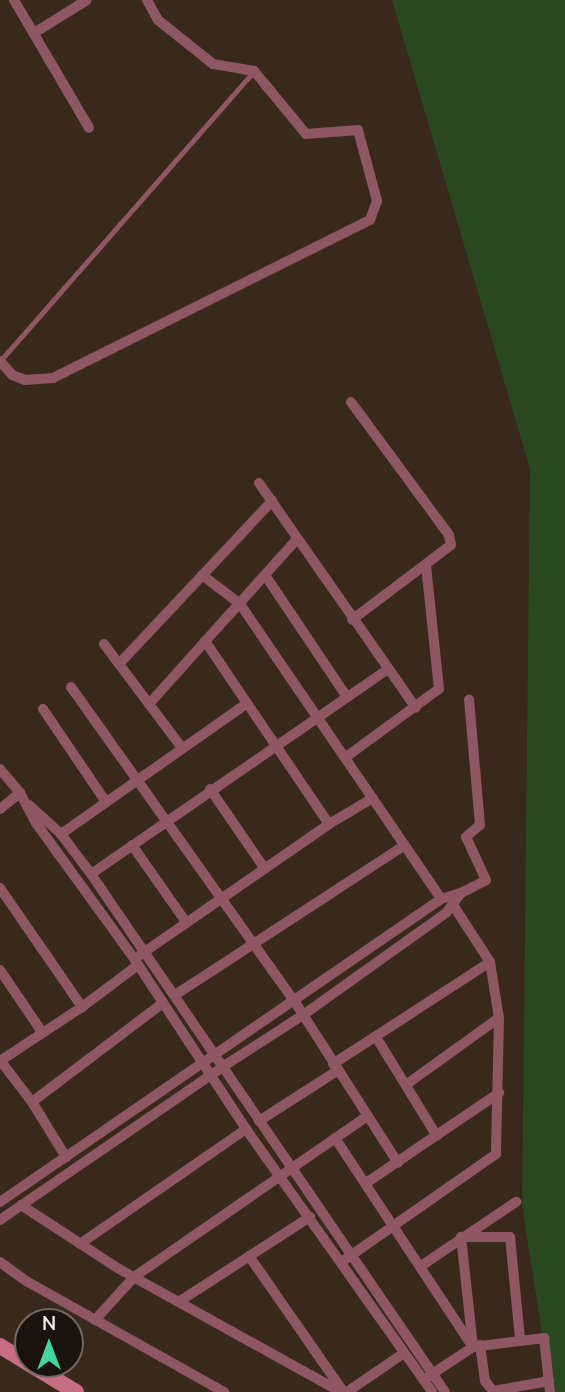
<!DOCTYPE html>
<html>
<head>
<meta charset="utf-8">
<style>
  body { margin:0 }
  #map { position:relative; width:565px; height:1392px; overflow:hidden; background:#39281c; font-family:"Nunito Sans",sans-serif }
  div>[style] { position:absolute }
  .green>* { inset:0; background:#29481f }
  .lane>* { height:5px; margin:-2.5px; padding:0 2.5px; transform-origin:2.5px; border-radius:2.5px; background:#8f5764 }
  .street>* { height:10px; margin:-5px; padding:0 5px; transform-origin:5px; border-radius:5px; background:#8f5764 }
  .secondary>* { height:16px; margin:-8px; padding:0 8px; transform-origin:8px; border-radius:8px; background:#c76d84 }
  span { translate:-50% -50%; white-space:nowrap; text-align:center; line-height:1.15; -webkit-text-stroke:5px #1a130d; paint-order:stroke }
  .north { position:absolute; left:14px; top:1308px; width:70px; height:70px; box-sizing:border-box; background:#1a130d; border:2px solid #716861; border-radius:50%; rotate:0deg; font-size:19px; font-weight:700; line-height:28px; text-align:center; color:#f4e8e0 }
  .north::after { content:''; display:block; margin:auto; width:24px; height:32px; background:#43d4a0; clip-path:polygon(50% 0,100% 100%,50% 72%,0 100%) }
</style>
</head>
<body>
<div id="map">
  <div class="green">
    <i style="clip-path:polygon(392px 0,565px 0,565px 1392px,551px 1392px,522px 1205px,530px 469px)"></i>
  </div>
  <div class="lane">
    <i style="left:0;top:361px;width:386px;rotate:-48.8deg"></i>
  </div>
  <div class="street">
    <i style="left:14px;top:0;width:148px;rotate:59.6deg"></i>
    <i style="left:34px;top:33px;width:62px;rotate:-31.9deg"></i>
    <i style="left:0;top:361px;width:18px;rotate:49deg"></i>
    <i style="left:12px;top:375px;width:14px;rotate:21deg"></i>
    <i style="left:25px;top:380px;width:28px;rotate:-4deg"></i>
    <i style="left:53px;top:378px;width:354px;rotate:-26.5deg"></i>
    <i style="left:370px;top:220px;width:20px;rotate:-70deg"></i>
    <i style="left:377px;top:201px;width:73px;rotate:-105deg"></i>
    <i style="left:358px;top:130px;width:52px;rotate:175.6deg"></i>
    <i style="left:306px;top:134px;width:82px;rotate:-129.5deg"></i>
    <i style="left:254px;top:71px;width:42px;rotate:-170.3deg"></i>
    <i style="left:213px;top:64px;width:70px;rotate:-141.3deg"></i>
    <i style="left:158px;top:20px;width:23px;rotate:-119deg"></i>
    <i style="left:351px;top:402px;width:165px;rotate:53.6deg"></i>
    <i style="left:449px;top:535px;width:10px;rotate:79deg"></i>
    <i style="left:451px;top:545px;width:124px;rotate:142.9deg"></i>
    <i style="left:259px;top:483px;width:274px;rotate:55.1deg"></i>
    <i style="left:202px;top:575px;width:48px;rotate:37.3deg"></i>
    <i style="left:240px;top:604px;width:357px;rotate:55.7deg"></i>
    <i style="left:265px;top:575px;width:147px;rotate:56.1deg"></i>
    <i style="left:205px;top:641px;width:221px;rotate:55.9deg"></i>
    <i style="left:104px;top:644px;width:130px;rotate:53.1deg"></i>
    <i style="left:119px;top:664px;width:224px;rotate:-46.8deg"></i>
    <i style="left:71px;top:687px;width:387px;rotate:54.6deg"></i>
    <i style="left:295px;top:1002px;width:191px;rotate:57.4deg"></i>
    <i style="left:149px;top:704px;width:222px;rotate:-48.1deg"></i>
    <i style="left:43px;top:709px;width:112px;rotate:55.9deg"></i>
    <i style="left:346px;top:757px;width:115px;rotate:-36.2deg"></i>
    <i style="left:439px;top:689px;width:125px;rotate:-96deg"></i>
    <i style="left:0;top:769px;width:31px;rotate:50deg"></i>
    <i style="left:20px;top:793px;width:34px;rotate:62deg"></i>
    <i style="left:36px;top:823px;width:169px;rotate:54.1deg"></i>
    <i style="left:135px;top:960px;width:202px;rotate:56.7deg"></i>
    <i style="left:246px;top:1129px;width:322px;rotate:54.7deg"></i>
    <i style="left:210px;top:789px;width:97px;rotate:55.5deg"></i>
    <i style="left:29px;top:805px;width:43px;rotate:42.2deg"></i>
    <i style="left:61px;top:834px;width:50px;rotate:53.1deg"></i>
    <i style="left:91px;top:874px;width:627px;rotate:55.65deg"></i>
    <i style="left:0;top:809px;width:26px;rotate:-39deg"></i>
    <i style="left:61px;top:834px;width:226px;rotate:-35.1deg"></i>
    <i style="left:132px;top:845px;width:94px;rotate:55deg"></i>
    <i style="left:91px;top:874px;width:361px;rotate:-34.6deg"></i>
    <i style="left:0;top:888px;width:145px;rotate:55.4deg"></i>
    <i style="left:453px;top:905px;width:68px;rotate:57deg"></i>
    <i style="left:140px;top:955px;width:230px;rotate:-34.7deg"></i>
    <i style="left:329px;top:824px;width:51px;rotate:-30.6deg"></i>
    <i style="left:0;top:970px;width:75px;rotate:55.9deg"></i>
    <i style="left:175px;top:995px;width:273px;rotate:-33.1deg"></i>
    <i style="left:376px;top:1037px;width:116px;rotate:58.4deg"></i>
    <i style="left:0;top:1060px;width:53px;rotate:52.7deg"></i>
    <i style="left:32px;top:1102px;width:65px;rotate:58.3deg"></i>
    <i style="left:0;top:1061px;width:98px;rotate:-33.4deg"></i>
    <i style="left:82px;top:1007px;width:70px;rotate:-36.9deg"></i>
    <i style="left:333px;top:1064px;width:187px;rotate:-33deg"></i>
    <i style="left:490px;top:962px;width:57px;rotate:80.9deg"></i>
    <i style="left:499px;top:1018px;width:136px;rotate:91.3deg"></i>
    <i style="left:496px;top:1154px;width:183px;rotate:145deg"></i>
    <i style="left:407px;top:1084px;width:113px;rotate:-35.7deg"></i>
    <i style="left:32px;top:1102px;width:164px;rotate:-37.1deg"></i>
    <i style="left:259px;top:1121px;width:93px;rotate:-32.7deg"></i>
    <i style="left:335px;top:1138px;width:245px;rotate:56.6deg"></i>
    <i style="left:366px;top:1183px;width:161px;rotate:-34.1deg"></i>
    <i style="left:0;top:1202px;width:535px;rotate:-34.49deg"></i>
    <i style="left:441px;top:899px;width:21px;rotate:-17deg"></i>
    <i style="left:461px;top:893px;width:28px;rotate:-27deg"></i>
    <i style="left:486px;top:880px;width:47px;rotate:-114.9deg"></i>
    <i style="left:466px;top:837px;width:18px;rotate:-41deg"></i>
    <i style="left:480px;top:825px;width:126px;rotate:-95deg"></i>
    <i style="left:21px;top:1205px;width:117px;rotate:33.1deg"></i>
    <i style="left:119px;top:1269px;width:254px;rotate:29deg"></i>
    <i style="left:0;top:1220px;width:272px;rotate:-34.5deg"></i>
    <i style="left:224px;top:1066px;width:94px;rotate:-32.8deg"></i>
    <i style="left:303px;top:1015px;width:176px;rotate:-35.5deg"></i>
    <i style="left:446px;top:913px;width:25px;rotate:-53deg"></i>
    <i style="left:80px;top:1244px;width:202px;rotate:-34.7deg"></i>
    <i style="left:249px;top:1256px;width:163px;rotate:55.2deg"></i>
    <i style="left:0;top:1262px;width:34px;rotate:36deg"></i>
    <i style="left:28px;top:1282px;width:225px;rotate:29.3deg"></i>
    <i style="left:421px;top:1266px;width:115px;rotate:-34deg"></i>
    <i style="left:180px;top:1301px;width:155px;rotate:-32.9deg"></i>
    <i style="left:95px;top:1320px;width:58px;rotate:-47.8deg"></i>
    <i style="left:134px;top:1277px;width:283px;rotate:-34.6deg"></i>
    <i style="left:480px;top:1345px;width:36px;rotate:82deg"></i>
    <i style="left:485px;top:1381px;width:14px;rotate:51deg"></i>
    <i style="left:473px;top:1347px;width:111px;rotate:-96.2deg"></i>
    <i style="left:461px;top:1237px;width:49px"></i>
    <i style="left:510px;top:1237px;width:102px;rotate:84.4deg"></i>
    <i style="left:429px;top:1376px;width:53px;rotate:-33.4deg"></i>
    <i style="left:473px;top:1347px;width:72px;rotate:-7.2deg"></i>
    <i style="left:544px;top:1338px;width:54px;rotate:83.7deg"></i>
    <i style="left:493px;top:1391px;width:57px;rotate:-10.1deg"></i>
    <i style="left:347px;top:1392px;width:69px;rotate:-34.4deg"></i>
  </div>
  <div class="secondary">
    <i style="left:0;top:1346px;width:89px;rotate:31.2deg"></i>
  </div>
  <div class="north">N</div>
</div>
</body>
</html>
